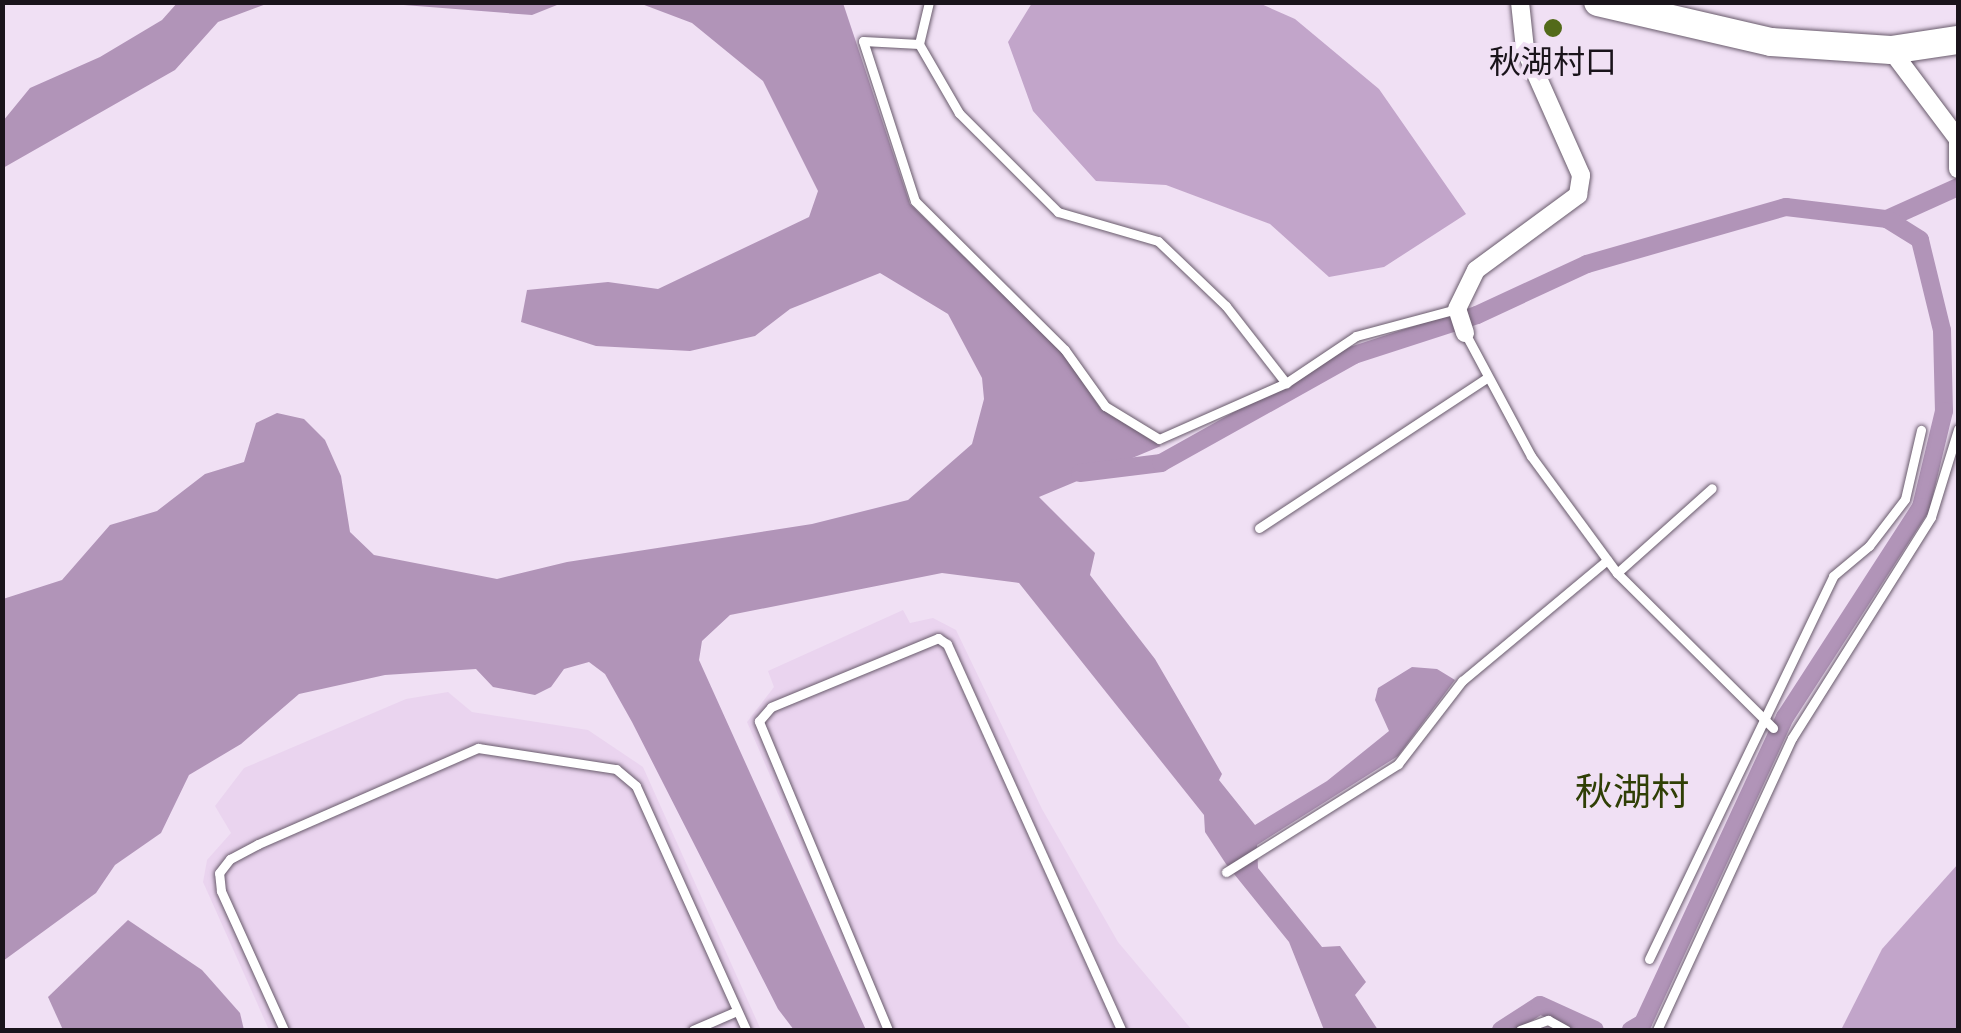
<!DOCTYPE html>
<html>
<head>
<meta charset="utf-8">
<style>
  body { margin:0 }
  #map { position:relative; width:1961px; height:1033px; overflow:hidden; background:#f0e0f4; font-family:Karla,"Noto Sans SC",sans-serif }
  div>[style] { position:absolute }
  .built>* { inset:0; background:#ead4ef }
  .forest>* { inset:0; background:#c2a5ca }
  .water>* { inset:0; background:#b194b8 }
  .canal>* { height:18px; margin:-9px; padding:0 9px; transform-origin:9px; border-radius:9px; background:#b194b8 }
  .roads { filter:drop-shadow(0 0 2px #695b6c) drop-shadow(0 0 2px #695b6c) }
  .lane>* { height:9px; margin:-4.5px; padding:0 4.5px; transform-origin:4.5px; border-radius:4.5px; background:#fff }
  .street>* { height:18px; margin:-9px; padding:0 9px; transform-origin:9px; border-radius:9px; background:#fff }
  .primary>* { height:28px; margin:-14px; padding:0 14px; transform-origin:14px; border-radius:14px; background:#fff }
  .dots>* { width:28px; height:28px; translate:-50% -50%; box-sizing:border-box; border:5px solid #f0e0f4; border-radius:50% }
  span { translate:-50% -50%; white-space:nowrap; text-align:center; line-height:1.15; -webkit-text-stroke:8px #f0e0f4; paint-order:stroke }
  .poi-label { font-size:32px; color:#1a141b }
  .quarter-label { font-size:38px; color:#303f06 }
  .frame { position:absolute; inset:0; border:5px solid #1a141b; pointer-events:none }
</style>
</head>
<body>
<div id="map">
  <div class="built">
    <i style="clip-path:polygon(903px 610px,910px 623px,933px 618px,956px 630px,1042px 809px,1118px 942px,1192px 1030px,880px 1030px,747px 722px,774px 687px,768px 671px)"></i>
    <i style="clip-path:polygon(448px 692px,472px 712px,588px 730px,643px 767px,761px 1030px,269px 1030px,203px 882px,207px 860px,231px 833px,215px 806px,244px 768px,406px 699px)"></i>
  </div>
  <div class="forest">
    <i style="clip-path:polygon(1032px 3px,1259px 3px,1295px 19px,1379px 89px,1466px 214px,1384px 267px,1329px 277px,1270px 224px,1166px 185px,1096px 181px,1033px 111px,1008px 42px)"></i>
    <i style="clip-path:polygon(1958px 864px,1958px 1030px,1841px 1030px,1882px 949px)"></i>
  </div>
  <div class="water">
    <i style="clip-path:polygon(178px 2px,269px 3px,218px 22px,175px 70px,3px 168px,3px 121px,30px 88px,100px 57px,162px 20px)"></i>
    <i style="clip-path:polygon(378px 3px,378px 2px,600px 3px,557px 5px,532px 15px)"></i>
    <i style="clip-path:polygon(639px 3px,843px 3px,910px 204px,1062px 352px,1101px 409px,1161px 446px,1039px 497px,1095px 553px,1090px 575px,1155px 659px,1222px 774px,1219px 780px,1255px 825px,1327px 781px,1389px 731px,1375px 700px,1378px 688px,1412px 667px,1437px 669px,1455px 680px,1398px 756px,1257px 845px,1258px 868px,1322px 947px,1340px 946px,1366px 982px,1355px 995px,1378px 1030px,1324px 1030px,1289px 942px,1226px 864px,1205px 832px,1204px 815px,1019px 583px,942px 573px,730px 615px,702px 641px,699px 660px,866px 1030px,794px 1030px,778px 1009px,632px 722px,605px 674px,589px 662px,564px 669px,551px 687px,535px 695px,493px 687px,476px 669px,385px 675px,299px 694px,241px 744px,189px 775px,161px 833px,115px 865px,96px 893px,3px 961px,3px 599px,62px 580px,110px 525px,157px 511px,205px 474px,244px 462px,256px 423px,277px 413px,304px 419px,325px 440px,341px 476px,350px 532px,374px 555px,497px 579px,567px 562px,812px 524px,908px 500px,972px 444px,984px 399px,982px 378px,948px 314px,880px 273px,790px 309px,755px 336px,690px 351px,596px 346px,521px 322px,527px 290px,608px 282px,658px 289px,809px 217px,818px 191px,763px 81px,692px 23px)"></i>
    <i style="clip-path:polygon(128px 920px,202px 970px,240px 1013px,244px 1030px,63px 1030px,48px 997px)"></i>
  </div>
  <div class="canal">
    <i style="left:1887px;top:219px;width:78px;rotate:-24.3deg"></i>
    <i style="left:1080px;top:473px;width:82px;rotate:-7deg"></i>
    <i style="left:1161px;top:463px;width:221px;rotate:-29.2deg"></i>
    <i style="left:1354px;top:355px;width:129px;rotate:-18deg"></i>
    <i style="left:1477px;top:315px;width:121px;rotate:-24.9deg"></i>
    <i style="left:1587px;top:264px;width:207px;rotate:-16deg"></i>
    <i style="left:1786px;top:207px;width:102px;rotate:6.8deg"></i>
    <i style="left:1887px;top:219px;width:39px;rotate:32deg"></i>
    <i style="left:1920px;top:240px;width:93px;rotate:76.3deg"></i>
    <i style="left:1942px;top:330px;width:81px;rotate:88.6deg"></i>
    <i style="left:1944px;top:411px;width:99px;rotate:103.5deg"></i>
    <i style="left:1921px;top:507px;width:250px;rotate:122.9deg"></i>
    <i style="left:1785px;top:717px;width:337px;rotate:114.9deg"></i>
    <i style="left:1643px;top:1023px;width:14px;rotate:150deg"></i>
    <i style="left:1501px;top:1030px;width:46px;rotate:-32.7deg"></i>
    <i style="left:1540px;top:1005px;width:60px;rotate:24.4deg"></i>
  </div>
  <div class="roads">
    <div class="lane">
      <i style="left:929px;top:2px;width:43px;rotate:103.4deg"></i>
      <i style="left:919px;top:44px;width:80px;rotate:59.9deg"></i>
      <i style="left:959px;top:113px;width:140px;rotate:45deg"></i>
      <i style="left:1058px;top:212px;width:104px;rotate:16.2deg"></i>
      <i style="left:1158px;top:241px;width:94px;rotate:43.7deg"></i>
      <i style="left:1226px;top:306px;width:98px;rotate:52.1deg"></i>
      <i style="left:919px;top:44px;width:56px;rotate:-176.9deg"></i>
      <i style="left:863px;top:41px;width:168px;rotate:72deg"></i>
      <i style="left:915px;top:201px;width:211px;rotate:44.8deg"></i>
      <i style="left:1065px;top:350px;width:69px;rotate:54.5deg"></i>
      <i style="left:1105px;top:406px;width:63px;rotate:31.4deg"></i>
      <i style="left:1159px;top:439px;width:139px;rotate:-23.8deg"></i>
      <i style="left:1286px;top:383px;width:84px;rotate:-33.9deg"></i>
      <i style="left:1356px;top:336px;width:105px;rotate:-15deg"></i>
      <i style="left:1465px;top:333px;width:140px;rotate:61.8deg"></i>
      <i style="left:1531px;top:456px;width:145px;rotate:53.7deg"></i>
      <i style="left:1617px;top:573px;width:220px;rotate:44.8deg"></i>
      <i style="left:1259px;top:528px;width:274px;rotate:-33.4deg"></i>
      <i style="left:1617px;top:573px;width:127px;rotate:-41.8deg"></i>
      <i style="left:1226px;top:872px;width:203px;rotate:-32.1deg"></i>
      <i style="left:1398px;top:764px;width:105px;rotate:-52.4deg"></i>
      <i style="left:1462px;top:681px;width:189px;rotate:-39.8deg"></i>
      <i style="left:1649px;top:959px;width:425px;rotate:-64.3deg"></i>
      <i style="left:1833px;top:576px;width:47px;rotate:-39.8deg"></i>
      <i style="left:1869px;top:546px;width:59px;rotate:-52.5deg"></i>
      <i style="left:1905px;top:499px;width:71px;rotate:-76.9deg"></i>
      <i style="left:284px;top:1030px;width:153px;rotate:-114.4deg"></i>
      <i style="left:221px;top:891px;width:18px;rotate:-96deg"></i>
      <i style="left:219px;top:873px;width:18px;rotate:-52deg"></i>
      <i style="left:230px;top:859px;width:32px;rotate:-28deg"></i>
      <i style="left:258px;top:844px;width:240px;rotate:-23.6deg"></i>
      <i style="left:478px;top:748px;width:140px;rotate:8.7deg"></i>
      <i style="left:616px;top:769px;width:26px;rotate:40deg"></i>
      <i style="left:636px;top:786px;width:268px;rotate:65.7deg"></i>
      <i style="left:693px;top:1030px;width:48px;rotate:-23.4deg"></i>
      <i style="left:888px;top:1030px;width:335px;rotate:-112.7deg"></i>
      <i style="left:759px;top:721px;width:18px;rotate:-49deg"></i>
      <i style="left:771px;top:707px;width:181px;rotate:-22.4deg"></i>
      <i style="left:938px;top:638px;width:11px;rotate:34deg"></i>
      <i style="left:947px;top:644px;width:423px;rotate:65.7deg"></i>
      <i style="left:1520px;top:1030px;width:30px;rotate:-20deg"></i>
      <i style="left:1548px;top:1020px;width:21px;rotate:29deg"></i>
      <i style="left:1657px;top:1030px;width:322px;rotate:-65.2deg"></i>
      <i style="left:1792px;top:738px;width:261px;rotate:-57.8deg"></i>
      <i style="left:1931px;top:517px;width:92px;rotate:-72.9deg"></i>
    </div>
    <div class="street">
      <i style="left:1891px;top:50px;width:110px;rotate:53.1deg"></i>
      <i style="left:1958px;top:133px;width:36px;rotate:90deg"></i>
      <i style="left:1465px;top:333px;width:25px;rotate:-108deg"></i>
      <i style="left:1457px;top:309px;width:43px;rotate:-64deg"></i>
      <i style="left:1476px;top:270px;width:127px;rotate:-36.3deg"></i>
      <i style="left:1578px;top:195px;width:20px;rotate:-81deg"></i>
      <i style="left:1581px;top:175px;width:138px;rotate:-114deg"></i>
      <i style="left:1525px;top:49px;width:47px;rotate:-96.1deg"></i>
    </div>
    <div class="primary">
      <i style="left:1598px;top:2px;width:178px;rotate:13deg"></i>
      <i style="left:1771px;top:42px;width:120px;rotate:3.8deg"></i>
      <i style="left:1891px;top:50px;width:68px;rotate:-8.5deg"></i>
    </div>
  </div>
  <div class="dots">
    <i style="left:1553px;top:28px;background:#536a1a"></i>
  </div>
  <div class="poi-label">
    <span style="left:1553px;top:63px">秋湖村口</span>
  </div>
  <div class="quarter-label">
    <span style="left:1632px;top:793px">秋湖村</span>
  </div>
  <div class="frame"></div>
</div>
</body>
</html>
